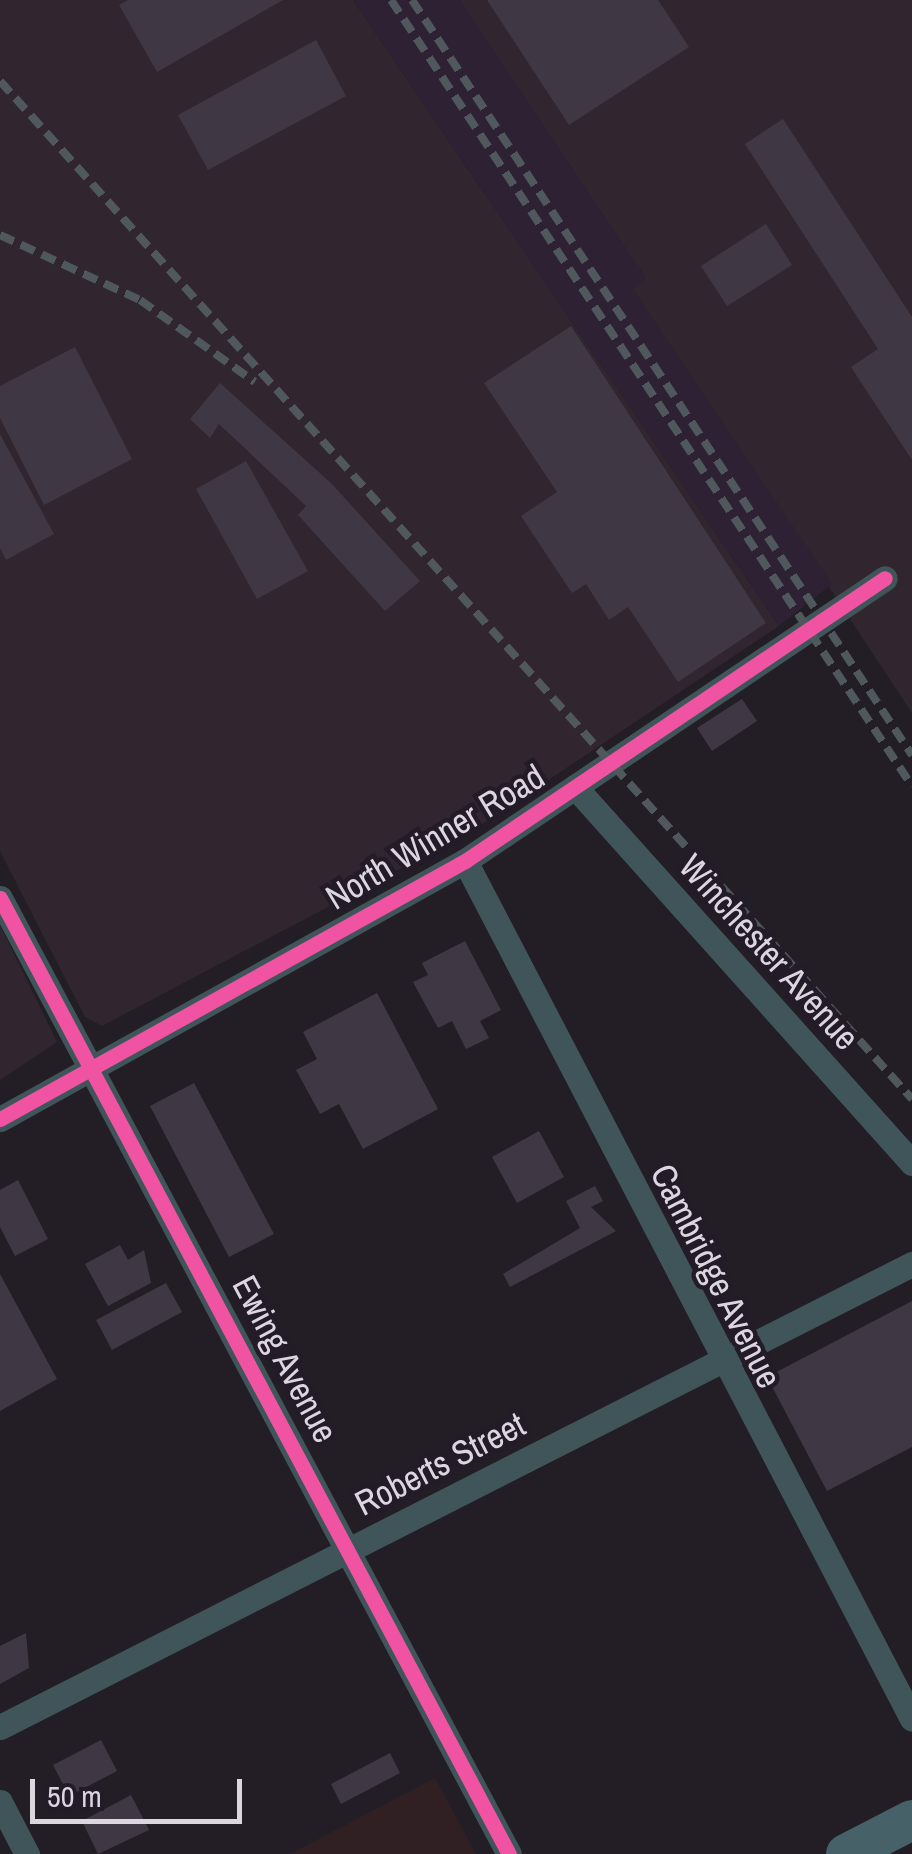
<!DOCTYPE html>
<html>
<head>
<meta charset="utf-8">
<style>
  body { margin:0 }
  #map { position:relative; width:912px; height:1854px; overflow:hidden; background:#231e26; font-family:"Archivo Narrow",sans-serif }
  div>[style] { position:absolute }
  .commercial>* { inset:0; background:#312023 }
  .industrial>* { inset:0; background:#31252f }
  .built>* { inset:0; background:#2d2133 }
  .building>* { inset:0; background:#403745 }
  .minor>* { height:25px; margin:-12.5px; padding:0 12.5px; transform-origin:12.5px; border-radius:12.5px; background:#405559 }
  .primary>* { height:40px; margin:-20px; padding:0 20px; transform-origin:20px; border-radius:20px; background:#466167 }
  .rail>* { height:8px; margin-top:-4px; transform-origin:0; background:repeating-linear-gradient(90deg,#4f595d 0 15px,transparent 0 23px) }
  .cycleway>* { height:15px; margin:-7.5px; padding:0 7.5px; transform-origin:7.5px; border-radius:7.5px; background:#f153a3 }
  span { translate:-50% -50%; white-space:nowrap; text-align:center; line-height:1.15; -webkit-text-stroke:9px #241b29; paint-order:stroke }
  .street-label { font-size:35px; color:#dcd6df }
  .scale { position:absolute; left:30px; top:1779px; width:212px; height:45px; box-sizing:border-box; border:5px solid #dcd6df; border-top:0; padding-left:12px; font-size:30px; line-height:35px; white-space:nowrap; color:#dcd6df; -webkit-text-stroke:8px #241b29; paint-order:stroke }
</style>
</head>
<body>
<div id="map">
  <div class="commercial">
    <i style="clip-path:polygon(435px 1778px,476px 1854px,290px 1854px)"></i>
  </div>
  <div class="industrial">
    <i style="clip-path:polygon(0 0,353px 0,779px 626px,472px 831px,102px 1026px,85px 1017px,0 851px)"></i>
    <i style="clip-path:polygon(459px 0,912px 0,912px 713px,631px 287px,645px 277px)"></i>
    <i style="clip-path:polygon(0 925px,57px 1042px,0 1080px)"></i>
  </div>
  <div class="built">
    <i style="clip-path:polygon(353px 0,459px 0,646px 278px,632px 288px,832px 584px,779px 626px)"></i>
  </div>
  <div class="building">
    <i style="clip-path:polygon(128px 0,283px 0,157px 72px,119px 5px)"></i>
    <i style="clip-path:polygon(487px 0,658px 0,689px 47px,569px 125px)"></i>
    <i style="clip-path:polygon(316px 40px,346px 96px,208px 170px,178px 115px)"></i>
    <i style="clip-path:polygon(783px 119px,912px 317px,912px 460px,851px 367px,878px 349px,745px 144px)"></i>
    <i style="clip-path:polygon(766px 224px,792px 265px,727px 306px,701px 266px)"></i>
    <i style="clip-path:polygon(571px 326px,766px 623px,678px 682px,628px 607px,609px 620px,586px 584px,572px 593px,521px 516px,557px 492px,484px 383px)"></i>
    <i style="clip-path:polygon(75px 347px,132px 459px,44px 505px,0 418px,0 386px)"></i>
    <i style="clip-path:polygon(220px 383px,332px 484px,420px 581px,385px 611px,298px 515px,306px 506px,219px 424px,210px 438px,190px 419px)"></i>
    <i style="clip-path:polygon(0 434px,54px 534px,6px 560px,0 548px)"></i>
    <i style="clip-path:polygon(246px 461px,308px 571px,257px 599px,196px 489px)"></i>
    <i style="clip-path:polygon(742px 699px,757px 721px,712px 751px,697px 728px)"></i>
    <i style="clip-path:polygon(465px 941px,501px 1010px,480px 1021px,489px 1038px,466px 1049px,452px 1021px,438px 1028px,413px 982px,428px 975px,422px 963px)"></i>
    <i style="clip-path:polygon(377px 993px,438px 1109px,363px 1149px,339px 1104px,320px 1114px,296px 1070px,317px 1059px,303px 1032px)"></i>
    <i style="clip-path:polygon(194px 1083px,274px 1234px,229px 1257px,150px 1106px)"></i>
    <i style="clip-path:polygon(539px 1131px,564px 1177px,517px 1203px,492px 1157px)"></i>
    <i style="clip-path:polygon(18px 1180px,48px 1239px,15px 1256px,0 1227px,0 1190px)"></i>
    <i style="clip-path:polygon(595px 1186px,603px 1201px,591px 1207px,616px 1231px,510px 1287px,503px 1274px,580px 1228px,566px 1201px)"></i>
    <i style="clip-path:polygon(120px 1245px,128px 1260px,144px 1250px,151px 1283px,108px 1306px,85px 1264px)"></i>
    <i style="clip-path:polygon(0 1274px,57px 1379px,0 1411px)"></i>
    <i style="clip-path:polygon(166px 1283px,182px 1312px,112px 1350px,96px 1320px)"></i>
    <i style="clip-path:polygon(912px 1301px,912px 1447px,827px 1491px,767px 1377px)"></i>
    <i style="clip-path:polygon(26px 1633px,29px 1668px,0 1684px,0 1646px)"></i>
    <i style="clip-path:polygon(101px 1740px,117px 1771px,69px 1796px,53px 1765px)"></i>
    <i style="clip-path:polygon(390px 1753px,400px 1773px,341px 1804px,331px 1784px)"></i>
    <i style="clip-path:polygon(131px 1795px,149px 1830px,98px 1854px,82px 1821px)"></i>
  </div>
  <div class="minor">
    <i style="left:575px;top:787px;width:505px;rotate:48.13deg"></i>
    <i style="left:465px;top:861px;width:967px;rotate:62.48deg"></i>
    <i style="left:0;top:898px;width:1083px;rotate:61.97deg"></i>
    <i style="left:0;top:1119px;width:532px;rotate:-29.02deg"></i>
    <i style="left:465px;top:861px;width:506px;rotate:-33.97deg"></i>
    <i style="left:0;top:1727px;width:1023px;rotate:-26.92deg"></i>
    <i style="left:0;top:1802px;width:59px;rotate:62.6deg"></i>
  </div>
  <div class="primary">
    <i style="left:846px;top:1854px;width:74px;rotate:-27.3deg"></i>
  </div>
  <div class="rail">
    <i style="left:391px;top:0;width:943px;rotate:56.46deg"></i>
    <i style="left:412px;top:0;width:906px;rotate:56.49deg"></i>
    <i style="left:0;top:81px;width:1367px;rotate:48.14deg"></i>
    <i style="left:0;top:235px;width:154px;rotate:24.9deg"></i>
    <i style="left:140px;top:300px;width:141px;rotate:35.5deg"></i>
  </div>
  <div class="cycleway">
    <i style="left:0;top:898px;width:1083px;rotate:61.97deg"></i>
    <i style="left:0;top:1119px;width:532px;rotate:-29.02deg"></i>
    <i style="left:465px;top:861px;width:506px;rotate:-33.97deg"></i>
  </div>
  <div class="street-label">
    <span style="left:435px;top:837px;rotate:-31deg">North Winner Road</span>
    <span style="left:769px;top:952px;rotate:48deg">Winchester Avenue</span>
    <span style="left:716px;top:1276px;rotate:63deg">Cambridge Avenue</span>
    <span style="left:285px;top:1359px;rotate:62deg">Ewing Avenue</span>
    <span style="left:440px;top:1464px;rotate:-27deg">Roberts Street</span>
  </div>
  <div class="scale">50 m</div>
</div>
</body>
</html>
